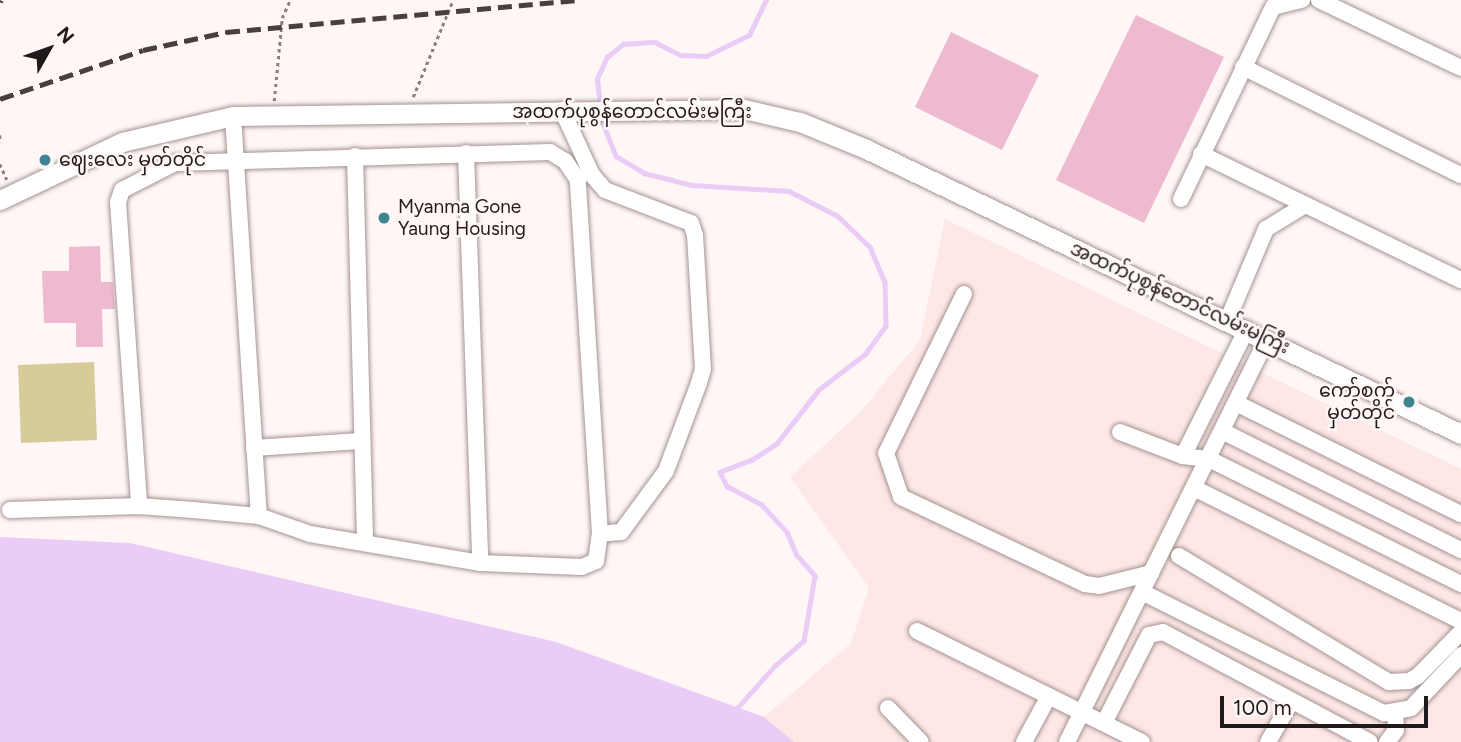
<!DOCTYPE html>
<html>
<head>
<meta charset="utf-8">
<style>
  body { margin:0 }
  #map { position:relative; width:1461px; height:742px; overflow:hidden; background:#fef7f6; font-family:Figtree,"Noto Sans Myanmar",sans-serif }
  div>[style] { position:absolute }
  .built>* { inset:0; background:#fee8e6 }
  .green>* { inset:0; background:#d7cb9a }
  .water>* { inset:0; background:#eaccf6 }
  .stream>* { height:4.5px; margin:-2.25px; padding:0 2.25px; transform-origin:2.25px; border-radius:2.25px; background:#eaccf6 }
  .building>* { inset:0; background:#eebad0 }
  .path>* { height:2.5px; margin-top:-1.25px; transform-origin:0; background:repeating-linear-gradient(90deg,#87807f 0 3.5px,transparent 0 7px) }
  .roads { filter:drop-shadow(0 0 2px #a49391) drop-shadow(0 0 2px #a49391) }
  .minor>* { height:16px; margin:-8px; padding:0 8px; transform-origin:8px; border-radius:8px; background:#fff }
  .major>* { height:19px; margin:-9.5px; padding:0 9.5px; transform-origin:9.5px; border-radius:9.5px; background:#fff }
  .rail>* { height:4.5px; margin-top:-2.25px; transform-origin:0; background:repeating-linear-gradient(90deg,#47403f 0 14px,transparent 0 21px) }
  .dots>* { width:19px; height:19px; translate:-50% -50%; box-sizing:border-box; border:4px solid #fef7f6; border-radius:50% }
  span { translate:-50% -50%; white-space:nowrap; text-align:center; line-height:1.15; -webkit-text-stroke:5px #fef7f6; paint-order:stroke }
  .street-label { font-size:19px; color:#211a1a }
  .poi-label { font-size:19px; color:#211a1a }
  .left { translate:0 -50%; text-align:left }
  .right { translate:-100% -50%; text-align:right }
  .north { position:absolute; left:14px; top:14px; width:70px; height:70px; -webkit-text-stroke:5px #fef7f6; paint-order:stroke; rotate:50deg; font-size:19px; font-weight:700; line-height:28px; text-align:center; color:#211a1a }
  .north::after { content:''; display:block; margin:auto; width:24px; height:32px; background:#211a1a; clip-path:polygon(50% 0,100% 100%,50% 72%,0 100%) }
  .scale { position:absolute; left:1220px; top:696px; width:208px; height:32px; box-sizing:border-box; border:4px solid #211a1a; border-top:0; padding-left:9px; font-size:21px; line-height:24px; white-space:nowrap; color:#211a1a; -webkit-text-stroke:5px #fef7f6; paint-order:stroke }
</style>
</head>
<body>
<div id="map">
  <div class="built">
    <i style="clip-path:polygon(945px 219px,1461px 469px,1461px 742px,794px 742px,764px 717px,851px 643px,869px 588px,790px 477px,861px 411px,920px 340px)"></i>
  </div>
  <div class="green">
    <i style="clip-path:polygon(94px 362px,97px 440px,21px 443px,18px 365px)"></i>
  </div>
  <div class="water">
    <i style="clip-path:polygon(0 537px,130px 543px,556px 642px,764px 717px,794px 742px,0 742px)"></i>
  </div>
  <div class="stream">
    <i style="left:600px;top:105px;width:26px;rotate:-97deg"></i>
    <i style="left:597px;top:79px;width:24px;rotate:-66deg"></i>
    <i style="left:607px;top:57px;width:21px;rotate:-39deg"></i>
    <i style="left:623px;top:44px;width:32px;rotate:-4deg"></i>
    <i style="left:655px;top:42px;width:29px;rotate:27deg"></i>
    <i style="left:681px;top:55px;width:25px;rotate:2deg"></i>
    <i style="left:706px;top:56px;width:48px;rotate:-26deg"></i>
    <i style="left:749px;top:35px;width:39px;rotate:-64deg"></i>
    <i style="left:601px;top:118px;width:41px;rotate:68.5deg"></i>
    <i style="left:616px;top:156px;width:33px;rotate:31deg"></i>
    <i style="left:644px;top:173px;width:49px;rotate:14deg"></i>
    <i style="left:692px;top:185px;width:97px;rotate:3.5deg"></i>
    <i style="left:789px;top:191px;width:55px;rotate:27deg"></i>
    <i style="left:838px;top:216px;width:45px;rotate:44.1deg"></i>
    <i style="left:870px;top:247px;width:38px;rotate:67deg"></i>
    <i style="left:885px;top:282px;width:44px;rotate:88.7deg"></i>
    <i style="left:886px;top:326px;width:34px;rotate:126deg"></i>
    <i style="left:866px;top:354px;width:59px;rotate:142.5deg"></i>
    <i style="left:819px;top:390px;width:68px;rotate:127.9deg"></i>
    <i style="left:777px;top:444px;width:30px;rotate:147deg"></i>
    <i style="left:752px;top:460px;width:34px;rotate:159deg"></i>
    <i style="left:720px;top:472px;width:16px;rotate:63deg"></i>
    <i style="left:727px;top:486px;width:40px;rotate:28deg"></i>
    <i style="left:762px;top:505px;width:37px;rotate:47deg"></i>
    <i style="left:787px;top:532px;width:25px;rotate:67deg"></i>
    <i style="left:797px;top:555px;width:28px;rotate:49deg"></i>
    <i style="left:815px;top:576px;width:66px;rotate:99.6deg"></i>
    <i style="left:804px;top:641px;width:37px;rotate:139deg"></i>
    <i style="left:776px;top:665px;width:60px;rotate:131.6deg"></i>
  </div>
  <div class="building">
    <i style="clip-path:polygon(1136px 15px,1224px 57px,1144px 223px,1056px 180px)"></i>
    <i style="clip-path:polygon(951px 32px,1039px 75px,1002px 150px,915px 107px)"></i>
    <i style="clip-path:polygon(100px 246px,101px 282px,113px 282px,115px 309px,102px 309px,103px 347px,76px 347px,76px 323px,44px 323px,42px 271px,69px 271px,69px 247px)"></i>
  </div>
  <div class="path">
    <i style="left:413px;top:97px;width:105px;rotate:-67.6deg"></i>
    <i style="left:274px;top:101px;width:83px;rotate:-84.5deg"></i>
    <i style="left:282px;top:18px;width:20px;rotate:-66deg"></i>
    <i style="left:0;top:135px;width:7px;rotate:90deg"></i>
    <i style="left:0;top:164px;width:17px;rotate:66deg"></i>
  </div>
  <div class="roads">
    <div class="minor">
      <i style="left:1319px;top:0;width:157px;rotate:25.6deg"></i>
      <i style="left:1243px;top:67px;width:243px;rotate:26.4deg"></i>
      <i style="left:562px;top:110px;width:72px;rotate:65.2deg"></i>
      <i style="left:592px;top:175px;width:20px;rotate:49deg"></i>
      <i style="left:605px;top:190px;width:92px;rotate:21deg"></i>
      <i style="left:691px;top:223px;width:13px;rotate:72deg"></i>
      <i style="left:695px;top:235px;width:134px;rotate:86.6deg"></i>
      <i style="left:703px;top:369px;width:15px;rotate:106deg"></i>
      <i style="left:699px;top:383px;width:94px;rotate:110.6deg"></i>
      <i style="left:666px;top:471px;width:76px;rotate:126.4deg"></i>
      <i style="left:621px;top:532px;width:21px;rotate:175deg"></i>
      <i style="left:233px;top:116px;width:401px;rotate:86.3deg"></i>
      <i style="left:466px;top:153px;width:410px;rotate:88deg"></i>
      <i style="left:1201px;top:154px;width:289px;rotate:25.9deg"></i>
      <i style="left:355px;top:156px;width:386px;rotate:88.5deg"></i>
      <i style="left:1181px;top:199px;width:213px;rotate:-64.4deg"></i>
      <i style="left:1273px;top:7px;width:30px;rotate:-14deg"></i>
      <i style="left:964px;top:294px;width:177px;rotate:116.1deg"></i>
      <i style="left:886px;top:453px;width:46px;rotate:71.2deg"></i>
      <i style="left:901px;top:497px;width:204px;rotate:25.3deg"></i>
      <i style="left:1085px;top:584px;width:14px;rotate:8deg"></i>
      <i style="left:1099px;top:586px;width:54px;rotate:-14deg"></i>
      <i style="left:1228px;top:319px;width:98px;rotate:-67.1deg"></i>
      <i style="left:1266px;top:229px;width:46px;rotate:-31.6deg"></i>
      <i style="left:1236px;top:403px;width:251px;rotate:26.3deg"></i>
      <i style="left:1222px;top:431px;width:267px;rotate:26.5deg"></i>
      <i style="left:1120px;top:432px;width:67px;rotate:20.9deg"></i>
      <i style="left:1183px;top:456px;width:26px;rotate:7deg"></i>
      <i style="left:1209px;top:459px;width:281px;rotate:26.4deg"></i>
      <i style="left:254px;top:448px;width:106px;rotate:-3.8deg"></i>
      <i style="left:1183px;top:456px;width:142px;rotate:-63.3deg"></i>
      <i style="left:1194px;top:488px;width:298px;rotate:26.5deg"></i>
      <i style="left:10px;top:510px;width:129px;rotate:-1.8deg"></i>
      <i style="left:139px;top:506px;width:54px;rotate:4.2deg"></i>
      <i style="left:193px;top:510px;width:66px;rotate:5.2deg"></i>
      <i style="left:259px;top:516px;width:54px;rotate:19.4deg"></i>
      <i style="left:310px;top:534px;width:172px;rotate:9.7deg"></i>
      <i style="left:480px;top:563px;width:102px;rotate:2.2deg"></i>
      <i style="left:582px;top:567px;width:15px;rotate:-23deg"></i>
      <i style="left:596px;top:561px;width:27px;rotate:-82deg"></i>
      <i style="left:600px;top:534px;width:355px;rotate:-93.6deg"></i>
      <i style="left:578px;top:180px;width:23px;rotate:-124deg"></i>
      <i style="left:565px;top:161px;width:17px;rotate:-149deg"></i>
      <i style="left:550px;top:152px;width:375px;rotate:178.3deg"></i>
      <i style="left:175px;top:163px;width:59px;rotate:153deg"></i>
      <i style="left:122px;top:190px;width:13px;rotate:108deg"></i>
      <i style="left:118px;top:202px;width:305px;rotate:86deg"></i>
      <i style="left:1179px;top:556px;width:245px;rotate:31deg"></i>
      <i style="left:1389px;top:682px;width:20px;rotate:-3deg"></i>
      <i style="left:1409px;top:681px;width:10px;rotate:-29deg"></i>
      <i style="left:1418px;top:676px;width:62px;rotate:-45.7deg"></i>
      <i style="left:1142px;top:592px;width:271px;rotate:26.6deg"></i>
      <i style="left:1384px;top:713px;width:27px;rotate:-10deg"></i>
      <i style="left:1411px;top:708px;width:73px;rotate:-46.7deg"></i>
      <i style="left:917px;top:631px;width:251px;rotate:26.3deg"></i>
      <i style="left:888px;top:708px;width:47px;rotate:45.9deg"></i>
      <i style="left:1104px;top:723px;width:99px;rotate:-62.9deg"></i>
      <i style="left:1149px;top:635px;width:14px;rotate:-12deg"></i>
      <i style="left:1163px;top:632px;width:234px;rotate:28deg"></i>
      <i style="left:1024px;top:742px;width:52px;rotate:-61.5deg"></i>
      <i style="left:1067px;top:742px;width:450px;rotate:-63.6deg"></i>
      <i style="left:1268px;top:742px;width:46px;rotate:-60.1deg"></i>
      <i style="left:1387px;top:742px;width:15px;rotate:-53deg"></i>
      <i style="left:1396px;top:730px;width:17px;rotate:-93deg"></i>
    </div>
    <div class="major">
      <i style="left:0;top:200px;width:135px;rotate:-25.4deg"></i>
      <i style="left:122px;top:142px;width:114px;rotate:-13.2deg"></i>
      <i style="left:233px;top:116px;width:511px;rotate:-0.78deg"></i>
      <i style="left:744px;top:109px;width:57px;rotate:13.1deg"></i>
      <i style="left:800px;top:122px;width:71px;rotate:22.2deg"></i>
      <i style="left:866px;top:149px;width:660px;rotate:25.59deg"></i>
    </div>
  </div>
  <div class="rail">
    <i style="left:0;top:2px;width:2px;rotate:-63deg"></i>
    <i style="left:0;top:99px;width:151px;rotate:-18.9deg"></i>
    <i style="left:143px;top:50px;width:85px;rotate:-12.2deg"></i>
    <i style="left:226px;top:32px;width:356px;rotate:-5.2deg"></i>
  </div>
  <div class="dots">
    <i style="left:45px;top:160px;background:#3f8492"></i>
    <i style="left:384px;top:218px;background:#3f8492"></i>
    <i style="left:1409px;top:402px;background:#3f8492"></i>
  </div>
  <div class="street-label">
    <span style="left:632px;top:112px">အထက်ပုစွန်တောင်လမ်းမကြီး</span>
    <span style="left:1180px;top:298px;rotate:25deg">အထက်ပုစွန်တောင်လမ်းမကြီး</span>
  </div>
  <div class="poi-label">
    <span class="left" style="left:59px;top:160px">ဈေးလေး မှတ်တိုင်</span>
    <span class="left" style="left:398px;top:218px">Myanma Gone<br>Yaung Housing</span>
    <span class="right" style="left:1395px;top:402px">ကော်စက်<br>မှတ်တိုင်</span>
  </div>
  <div class="north">N</div>
  <div class="scale">100 m</div>
</div>
</body>
</html>
